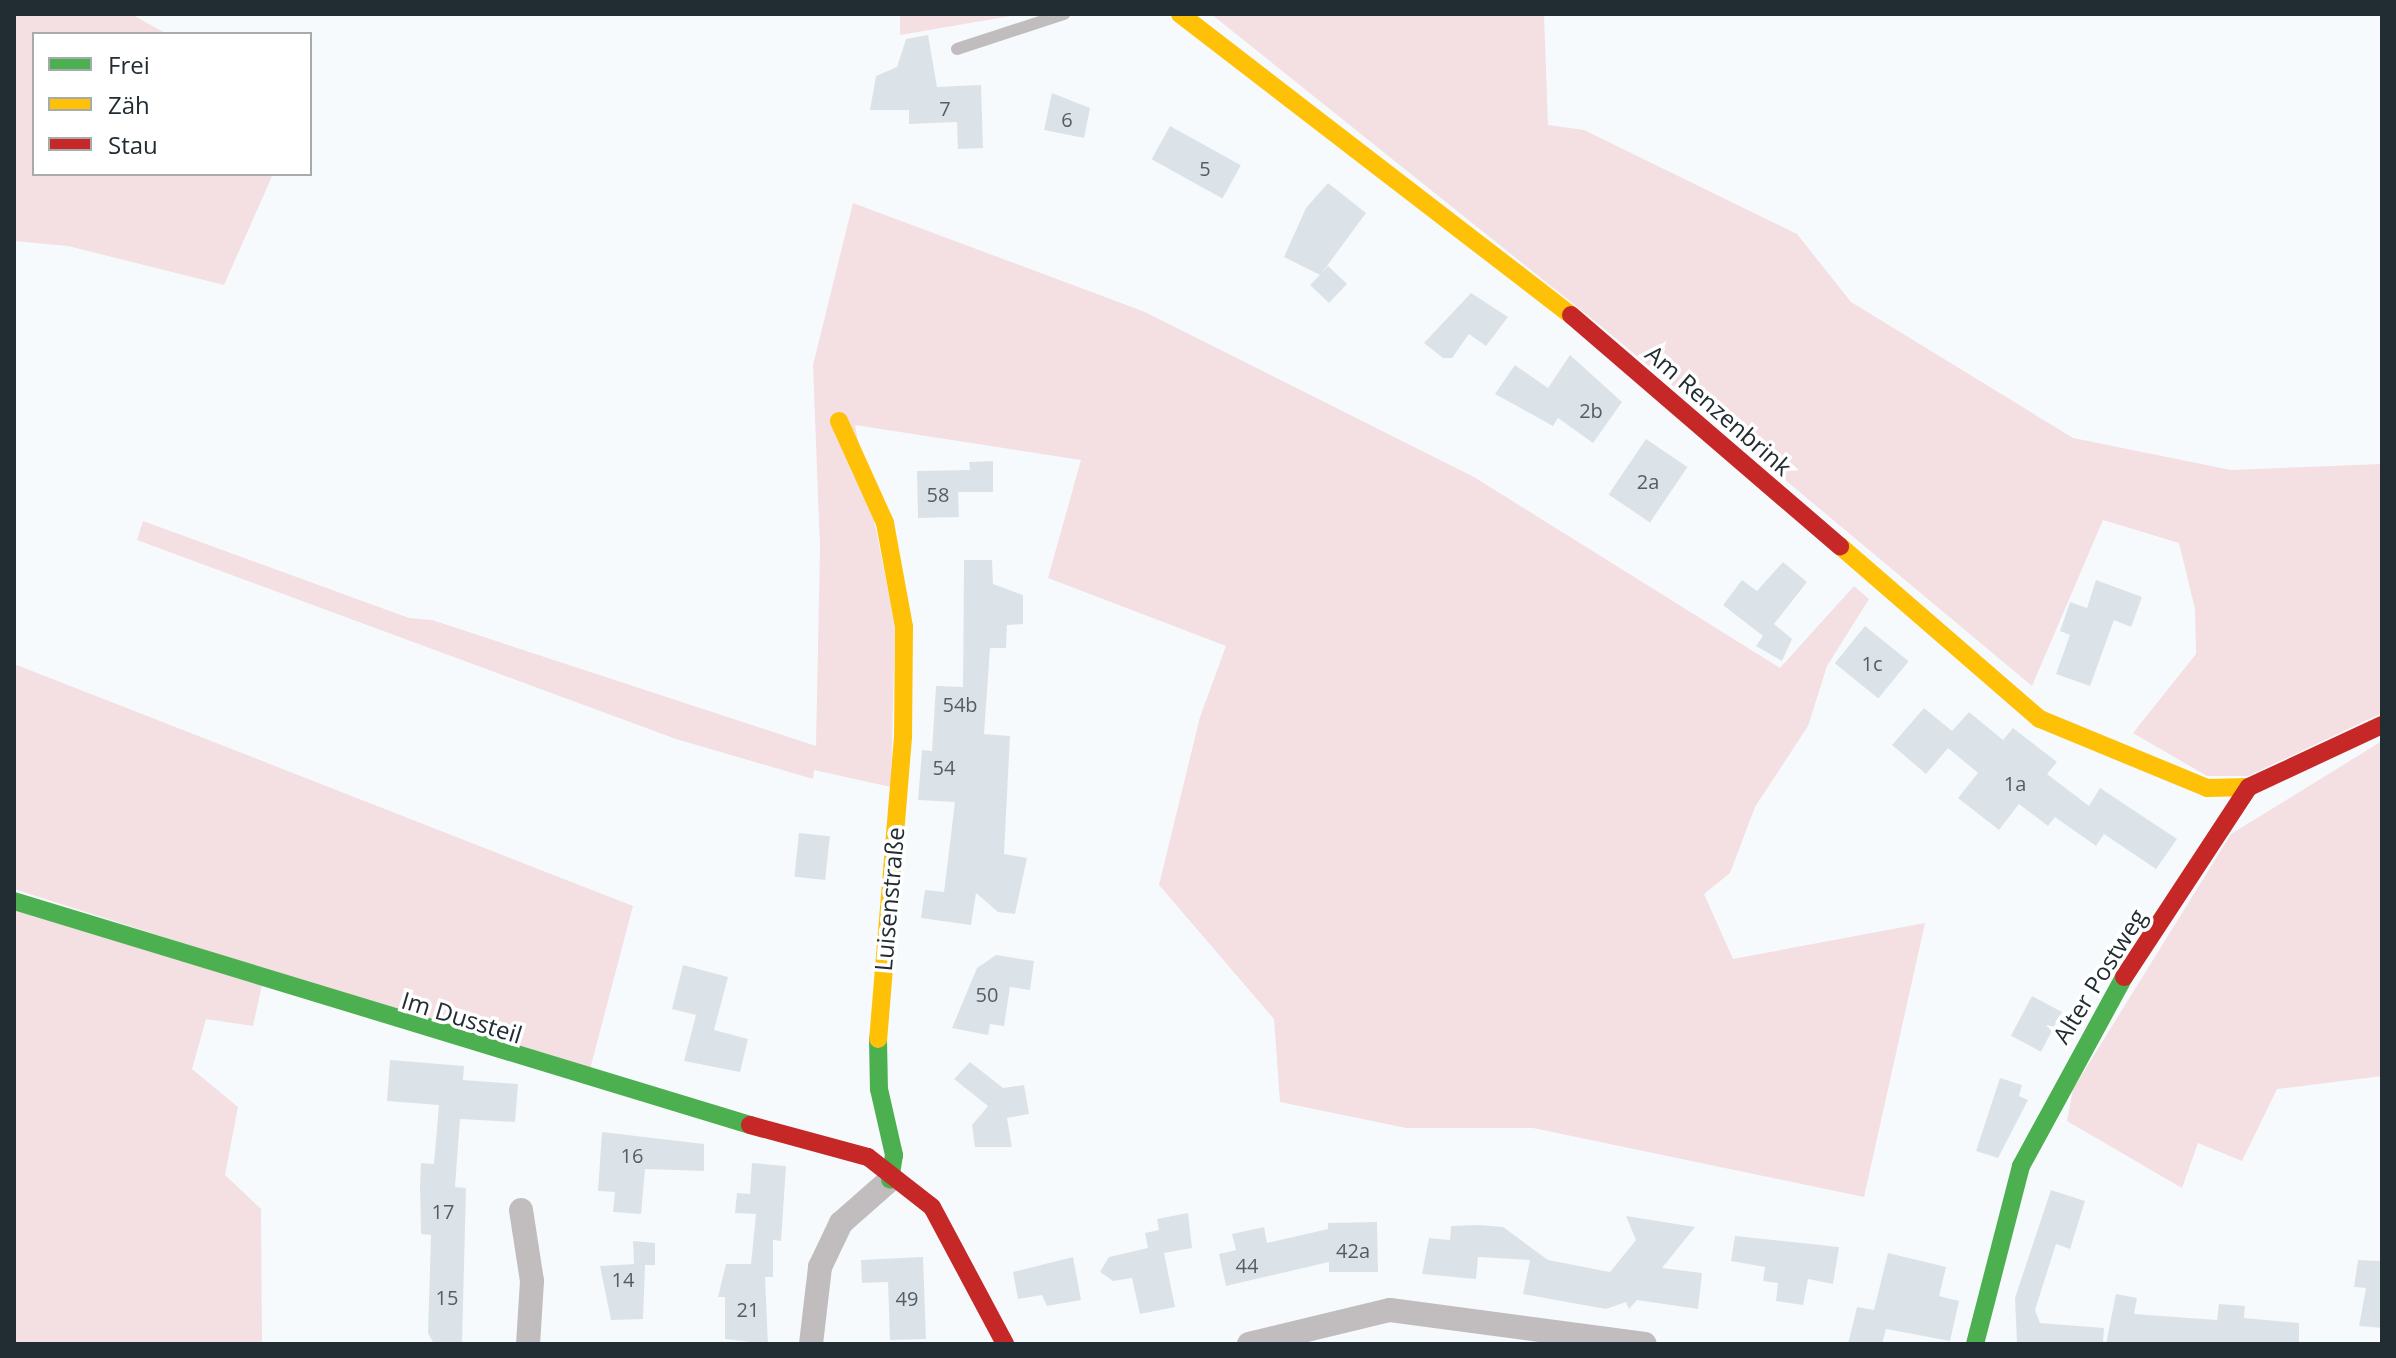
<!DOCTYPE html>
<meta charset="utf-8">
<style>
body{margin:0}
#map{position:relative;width:2396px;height:1358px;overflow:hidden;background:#f7fafd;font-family:"Open Sans",sans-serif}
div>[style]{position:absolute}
.green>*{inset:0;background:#f4dfe3}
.building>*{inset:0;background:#dce3e8;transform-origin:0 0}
.lane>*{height:12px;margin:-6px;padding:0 6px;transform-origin:6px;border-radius:6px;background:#c1bdbe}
.street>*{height:24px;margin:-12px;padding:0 12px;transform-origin:12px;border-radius:12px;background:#c1bdbe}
.fast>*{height:18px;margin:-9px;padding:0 9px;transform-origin:9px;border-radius:9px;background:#4caf50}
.slow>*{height:18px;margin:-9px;padding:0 9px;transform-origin:9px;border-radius:9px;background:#ffc107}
.jam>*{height:18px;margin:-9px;padding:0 9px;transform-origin:9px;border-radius:9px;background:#c62828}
span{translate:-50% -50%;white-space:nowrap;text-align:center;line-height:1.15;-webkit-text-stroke:7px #fff;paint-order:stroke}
.number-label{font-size:20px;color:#535e63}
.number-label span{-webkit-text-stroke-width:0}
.street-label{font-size:24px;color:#212d33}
.frame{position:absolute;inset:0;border:16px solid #212d33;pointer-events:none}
.legend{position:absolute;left:32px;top:32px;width:280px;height:144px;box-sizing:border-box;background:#fff;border:2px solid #a6abad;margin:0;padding:10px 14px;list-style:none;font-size:24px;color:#212d33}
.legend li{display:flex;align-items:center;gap:16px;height:40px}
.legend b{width:40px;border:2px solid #a6abad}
</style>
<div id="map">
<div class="green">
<div style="clip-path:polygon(14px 14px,131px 14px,167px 34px,34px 34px,34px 174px,273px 174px,224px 285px,68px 246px,14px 241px)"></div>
<div style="clip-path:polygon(900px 14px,1023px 14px,900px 35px)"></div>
<div style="clip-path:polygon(1211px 14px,1544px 14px,1548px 125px,1584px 130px,1797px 234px,1851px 302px,2073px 438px,2231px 470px,2382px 464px,2382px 713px,2248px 776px,2207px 776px,2133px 733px,2196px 654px,2195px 609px,2179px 543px,2103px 520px,2032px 686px,1602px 327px)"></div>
<div style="clip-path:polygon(853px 203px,1145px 312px,1474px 477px,1780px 668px,1854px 586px,1869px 599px,1827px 666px,1808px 726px,1755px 807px,1730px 873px,1704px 894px,1733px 959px,1925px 923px,1864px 1197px,1533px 1128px,1406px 1128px,1280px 1102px,1274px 1019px,1159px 885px,1200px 717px,1226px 646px,1048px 578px,1081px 460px,855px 425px,895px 625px,891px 787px,814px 770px,813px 779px,676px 739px,137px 540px,143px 521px,409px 618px,432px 620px,816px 746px,820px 548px,813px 365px)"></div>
<div style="clip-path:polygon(14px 664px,633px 906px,589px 1073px,14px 889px)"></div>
<div style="clip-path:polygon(2382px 741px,2382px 1076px,2277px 1089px,2242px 1161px,2198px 1143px,2182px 1188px,2067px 1121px,2073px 1089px,2231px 834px)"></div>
<div style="clip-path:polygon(14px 910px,262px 985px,253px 1026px,206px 1019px,192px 1069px,238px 1107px,225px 1175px,261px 1209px,262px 1344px,14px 1344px)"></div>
</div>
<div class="building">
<div style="clip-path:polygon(928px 35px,937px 87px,981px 85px,983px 148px,958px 149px,957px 122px,909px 124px,909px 110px,870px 110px,876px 76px,897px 67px,906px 39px)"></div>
<div style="clip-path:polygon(1052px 93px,1090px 108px,1084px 138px,1044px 130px)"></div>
<div style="left:1170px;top:126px;width:81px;height:38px;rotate:29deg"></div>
<div style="clip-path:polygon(1328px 183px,1366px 213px,1321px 274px,1328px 266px,1347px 284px,1329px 303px,1310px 285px,1320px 275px,1284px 257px,1306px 208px)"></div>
<div style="clip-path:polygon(1471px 293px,1508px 317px,1486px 346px,1469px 334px,1452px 358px,1443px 358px,1424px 343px)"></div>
<div style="clip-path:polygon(1570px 355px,1622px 402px,1593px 443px,1558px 418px,1553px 426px,1495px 394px,1515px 365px,1548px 388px)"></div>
<div style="left:1646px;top:439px;width:50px;height:67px;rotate:34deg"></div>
<div style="clip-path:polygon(993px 461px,993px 492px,958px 492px,959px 517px,918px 518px,917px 471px,970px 470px,969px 462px)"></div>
<div style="clip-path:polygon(964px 560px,992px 560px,993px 584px,1023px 595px,1023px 624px,1007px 625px,1006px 648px,990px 648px,984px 734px,1010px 736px,1004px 854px,1027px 858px,1015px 914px,998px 912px,976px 893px,971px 925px,921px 918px,925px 890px,944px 892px,955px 802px,918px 800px,922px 750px,932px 751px,936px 686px,963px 687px)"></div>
<div style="clip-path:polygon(1783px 562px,1807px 582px,1774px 624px,1792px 639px,1782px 661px,1756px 646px,1763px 636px,1723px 605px,1742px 580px,1757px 591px)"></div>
<div style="clip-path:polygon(2096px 580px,2142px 597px,2131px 627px,2114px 620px,2090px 686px,2056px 674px,2070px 635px,2060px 631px,2070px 602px,2087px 608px)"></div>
<div style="left:1865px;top:626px;width:56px;height:48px;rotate:39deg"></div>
<div style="clip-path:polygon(1924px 708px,1952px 731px,1969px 712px,2003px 740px,2013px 728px,2057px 762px,2047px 774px,2089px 806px,2100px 788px,2177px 839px,2156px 869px,2104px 834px,2096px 846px,2055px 817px,2048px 826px,2019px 804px,1999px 830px,1958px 798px,1978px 773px,1948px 748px,1926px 774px,1892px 745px)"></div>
<div style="left:799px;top:833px;width:31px;height:44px;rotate:6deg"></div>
<div style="clip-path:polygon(996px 955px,1034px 961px,1030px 990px,1010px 987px,1004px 1026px,990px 1024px,988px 1035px,952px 1028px,977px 968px)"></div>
<div style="clip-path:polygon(683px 965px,728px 977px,714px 1030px,748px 1039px,740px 1072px,684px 1061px,696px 1015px,672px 1009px)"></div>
<div style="left:2032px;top:996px;width:34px;height:45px;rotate:28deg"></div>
<div style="clip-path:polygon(390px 1060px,464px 1066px,463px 1080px,518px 1084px,515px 1122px,460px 1119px,455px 1187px,466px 1188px,462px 1344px,434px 1344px,428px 1333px,431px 1235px,421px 1234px,420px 1185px,421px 1163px,434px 1164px,439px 1105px,387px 1101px)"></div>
<div style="clip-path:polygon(970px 1062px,1003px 1088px,1024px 1085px,1029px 1114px,1007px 1118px,1012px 1147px,975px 1147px,972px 1125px,988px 1106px,954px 1079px)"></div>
<div style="clip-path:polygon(2000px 1078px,2022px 1085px,2019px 1096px,2028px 1100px,1998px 1158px,1976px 1151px)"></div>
<div style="clip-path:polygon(602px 1132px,704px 1144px,704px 1171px,645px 1169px,641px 1214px,613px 1212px,615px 1192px,598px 1191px)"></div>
<div style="clip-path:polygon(752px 1163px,786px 1166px,781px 1241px,773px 1240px,773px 1277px,765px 1277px,768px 1344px,725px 1339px,725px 1297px,718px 1297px,726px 1264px,751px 1264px,756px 1214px,735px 1213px,737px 1193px,750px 1194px)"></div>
<div style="clip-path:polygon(2051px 1190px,2085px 1201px,2070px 1249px,2056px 1244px,2035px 1310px,2040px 1323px,2104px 1328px,2103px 1344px,2017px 1344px,2015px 1298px)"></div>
<div style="clip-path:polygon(1188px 1213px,1192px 1248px,1164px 1253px,1175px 1307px,1140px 1314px,1132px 1278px,1113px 1281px,1100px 1272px,1109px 1257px,1148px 1248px,1145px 1233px,1159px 1230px,1157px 1219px)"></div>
<div style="clip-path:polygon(1626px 1216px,1695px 1227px,1662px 1268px,1702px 1273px,1698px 1309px,1637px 1300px,1629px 1309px,1626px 1302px,1606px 1309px,1523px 1294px,1530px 1260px,1478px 1257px,1476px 1279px,1422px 1274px,1429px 1238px,1450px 1240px,1451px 1226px,1479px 1225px,1503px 1227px,1548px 1260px,1610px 1272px,1636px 1240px)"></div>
<div style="clip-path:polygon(1377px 1222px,1378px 1272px,1329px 1272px,1329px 1262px,1226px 1286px,1219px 1254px,1236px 1250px,1232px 1234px,1264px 1227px,1267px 1243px,1328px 1229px,1328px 1223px)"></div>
<div style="clip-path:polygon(1735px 1236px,1839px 1247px,1833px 1284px,1808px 1279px,1803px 1305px,1776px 1301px,1778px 1283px,1763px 1281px,1765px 1267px,1731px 1261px)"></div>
<div style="clip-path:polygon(633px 1241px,655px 1243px,655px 1265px,645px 1265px,643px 1319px,611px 1320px,600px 1266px,634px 1264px)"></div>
<div style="clip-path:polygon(1888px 1253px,1946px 1267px,1939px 1296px,1959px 1301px,1950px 1341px,1886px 1329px,1882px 1344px,1848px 1344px,1857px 1307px,1874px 1310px)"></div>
<div style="clip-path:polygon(923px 1257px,926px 1339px,890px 1340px,888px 1282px,862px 1283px,861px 1260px)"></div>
<div style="clip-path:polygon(1073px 1257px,1081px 1300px,1047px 1306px,1042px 1295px,1018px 1299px,1013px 1272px)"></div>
<div style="clip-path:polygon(2358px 1260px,2382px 1261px,2382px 1328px,2359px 1326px,2366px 1288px,2354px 1287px)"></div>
<div style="clip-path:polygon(2116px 1294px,2137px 1298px,2134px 1314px,2217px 1320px,2219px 1304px,2245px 1306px,2244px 1318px,2299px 1323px,2299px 1344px,2106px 1344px)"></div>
</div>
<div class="lane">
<div style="left:957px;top:49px;width:113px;rotate:-18.1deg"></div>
</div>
<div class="street">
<div style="left:521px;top:1210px;width:72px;rotate:81.2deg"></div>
<div style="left:532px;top:1281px;width:63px;rotate:93.6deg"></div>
<div style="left:811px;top:1344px;width:78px;rotate:-83.3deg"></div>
<div style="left:820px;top:1267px;width:49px;rotate:-64.5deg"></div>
<div style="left:841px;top:1223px;width:65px;rotate:-41.3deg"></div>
<div style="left:1249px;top:1344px;width:145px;rotate:-13.6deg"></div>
<div style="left:1390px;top:1310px;width:257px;rotate:7.6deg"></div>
</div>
<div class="fast">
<div style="left:14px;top:901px;width:769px;rotate:16.93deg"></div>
<div style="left:878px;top:1039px;width:50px;rotate:88.9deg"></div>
<div style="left:879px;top:1089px;width:68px;rotate:77.2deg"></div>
<div style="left:894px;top:1155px;width:25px;rotate:99deg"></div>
<div style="left:1975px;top:1344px;width:184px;rotate:-75.5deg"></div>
<div style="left:2021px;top:1166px;width:215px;rotate:-61.4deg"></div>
</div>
<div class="slow">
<div style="left:1180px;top:14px;width:493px;rotate:37.6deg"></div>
<div style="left:839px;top:421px;width:112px;rotate:65.7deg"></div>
<div style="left:885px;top:523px;width:106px;rotate:79.6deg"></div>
<div style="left:904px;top:627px;width:110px;rotate:90.5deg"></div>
<div style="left:903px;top:737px;width:303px;rotate:94.7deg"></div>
<div style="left:1840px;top:546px;width:264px;rotate:40.9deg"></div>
<div style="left:2040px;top:719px;width:181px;rotate:22.4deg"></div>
<div style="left:2207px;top:788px;width:42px;rotate:-1.4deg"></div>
</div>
<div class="jam">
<div style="left:1571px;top:315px;width:355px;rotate:40.7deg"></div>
<div style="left:2124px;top:977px;width:227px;rotate:-56.7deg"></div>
<div style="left:2249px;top:787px;width:147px;rotate:-25deg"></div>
<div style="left:750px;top:1125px;width:122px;rotate:15.2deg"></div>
<div style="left:868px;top:1157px;width:81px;rotate:38deg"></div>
<div style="left:932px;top:1207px;width:155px;rotate:61.9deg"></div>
</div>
<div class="number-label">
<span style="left:945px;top:108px">7</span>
<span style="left:1067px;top:119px">6</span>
<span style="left:1205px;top:168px">5</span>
<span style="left:1591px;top:410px">2b</span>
<span style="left:1648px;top:481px">2a</span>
<span style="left:938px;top:494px">58</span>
<span style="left:1872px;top:663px">1c</span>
<span style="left:960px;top:704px">54b</span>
<span style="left:944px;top:767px">54</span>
<span style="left:2015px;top:783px">1a</span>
<span style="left:987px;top:994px">50</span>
<span style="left:632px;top:1155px">16</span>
<span style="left:443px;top:1211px">17</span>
<span style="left:1353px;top:1250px">42a</span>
<span style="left:1247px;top:1265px">44</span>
<span style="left:623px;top:1279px">14</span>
<span style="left:447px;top:1297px">15</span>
<span style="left:907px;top:1298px">49</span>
<span style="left:748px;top:1309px">21</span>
</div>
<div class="street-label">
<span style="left:1719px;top:410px;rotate:41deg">Am Renzenbrink</span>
<span style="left:889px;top:899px;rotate:-85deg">Luisenstraße</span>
<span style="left:2099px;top:976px;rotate:-58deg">Alter Postweg</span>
<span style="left:462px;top:1017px;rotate:17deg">Im Dussteil</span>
</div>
<div class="frame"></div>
<ul class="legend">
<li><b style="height:10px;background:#4caf50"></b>Frei</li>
<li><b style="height:10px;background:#ffc107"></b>Zäh</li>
<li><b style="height:10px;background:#c62828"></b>Stau</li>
</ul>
</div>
